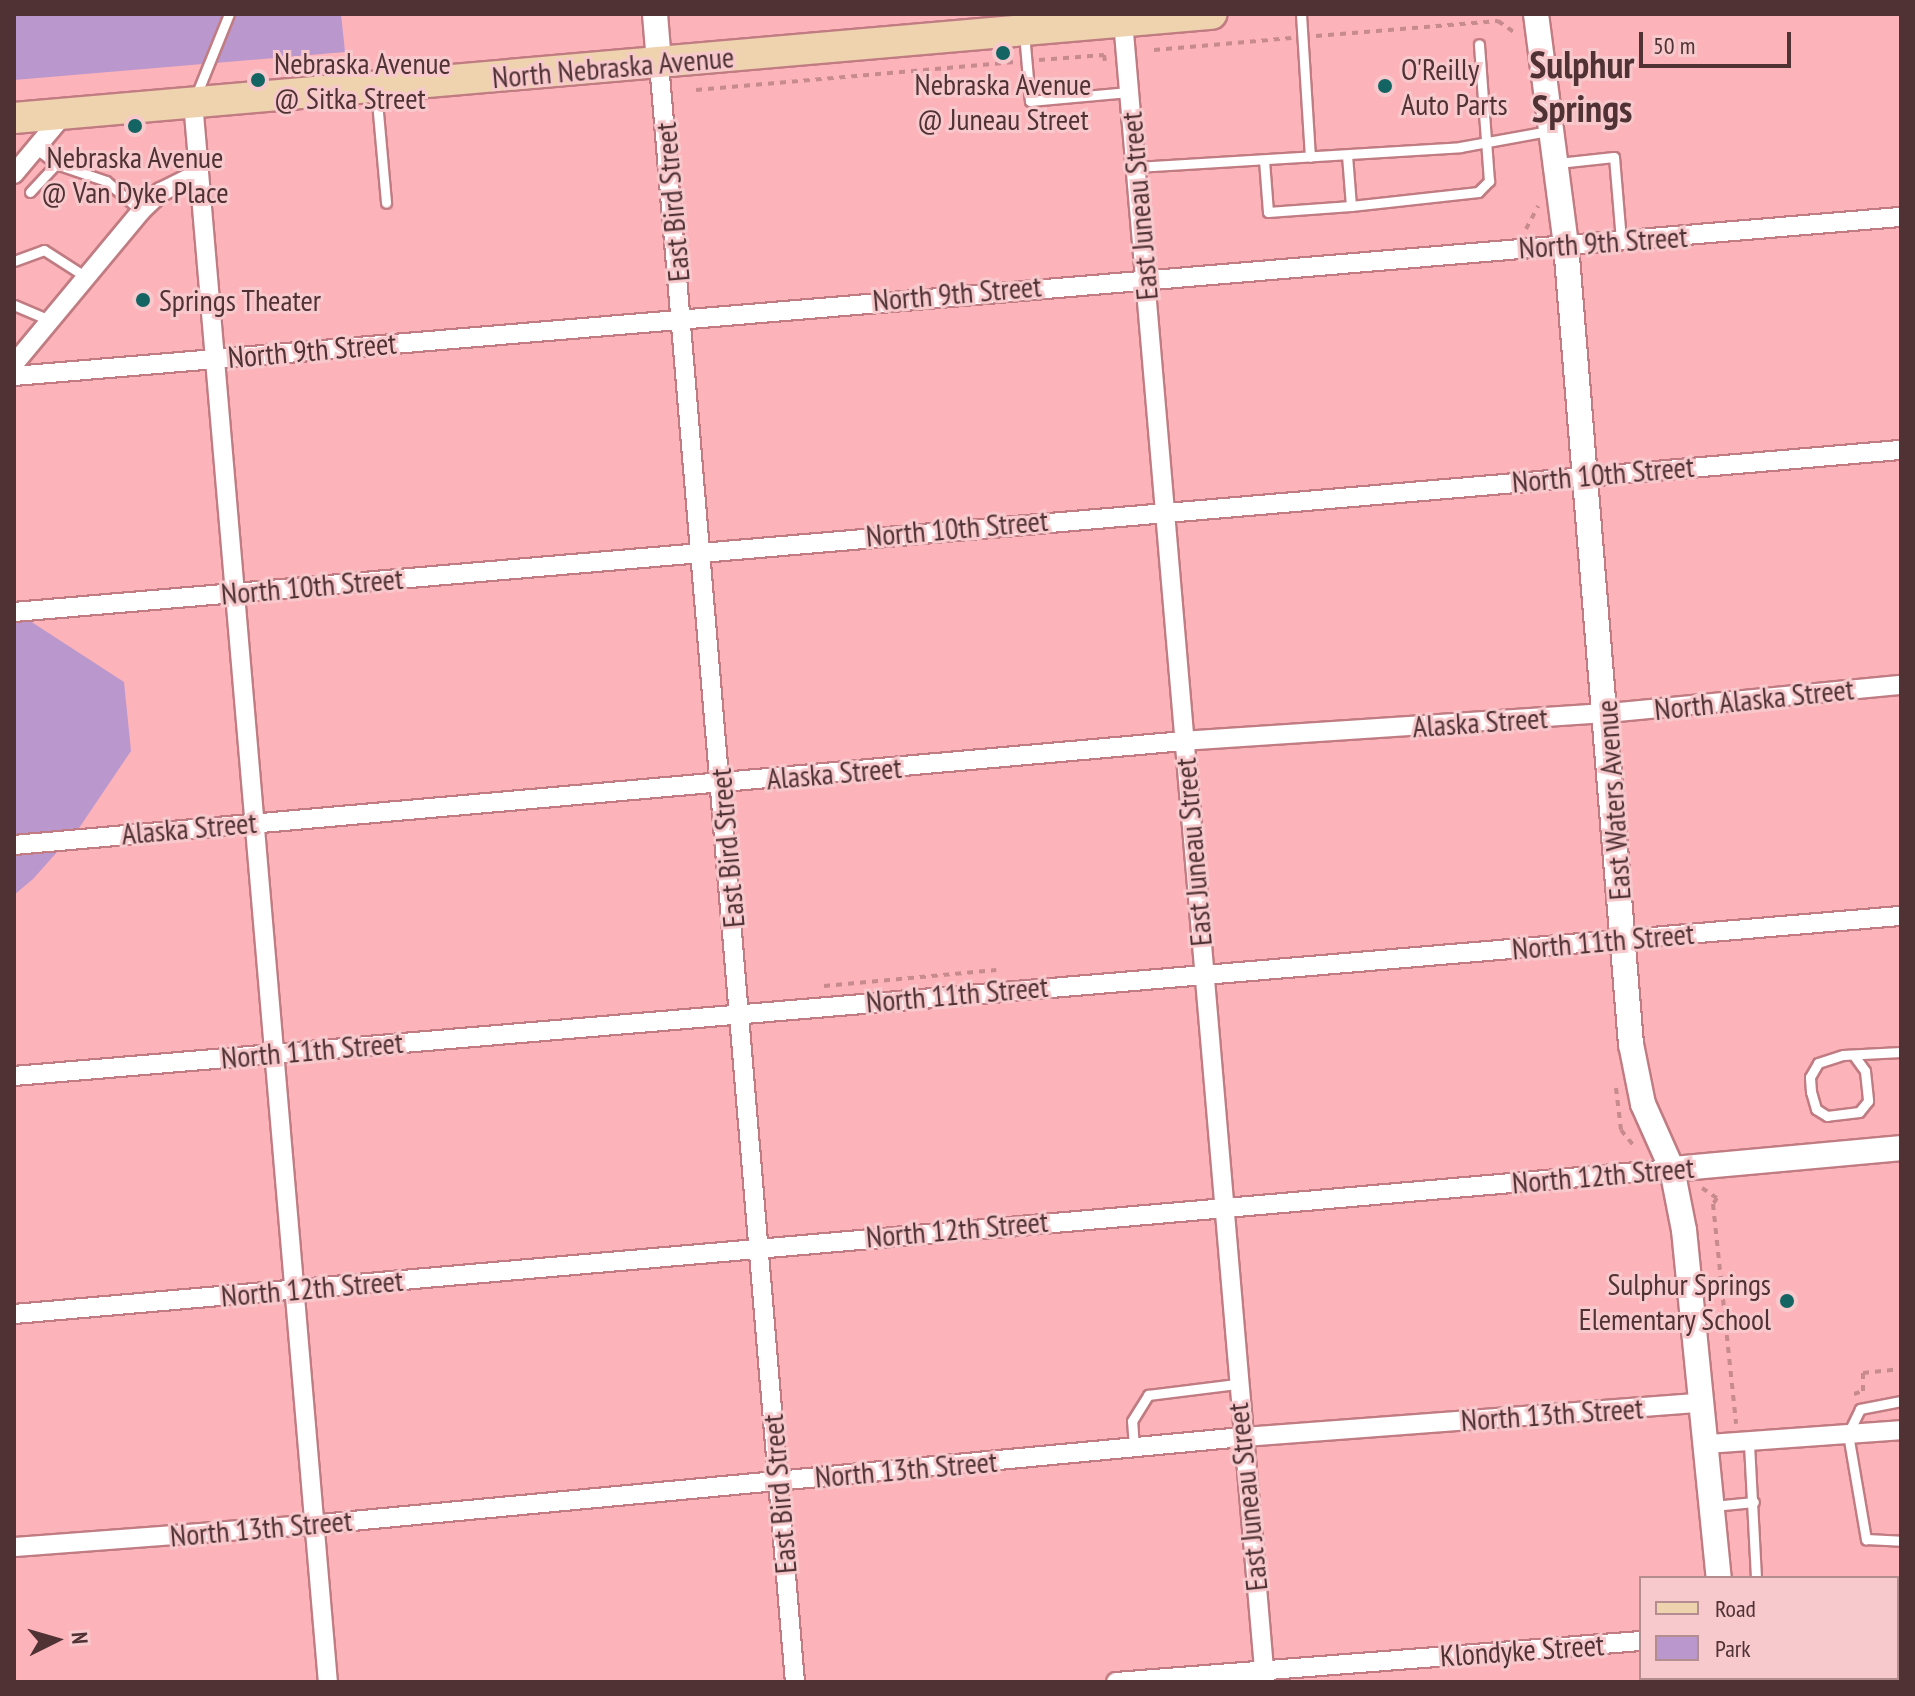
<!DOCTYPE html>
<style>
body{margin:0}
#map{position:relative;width:1915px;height:1696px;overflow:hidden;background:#fcb3b9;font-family:"PT Sans Narrow",sans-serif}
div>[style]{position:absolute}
.green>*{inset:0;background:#ba97cc}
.path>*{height:4px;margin-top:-2px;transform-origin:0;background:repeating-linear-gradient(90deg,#c68a8f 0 6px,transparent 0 12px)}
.roads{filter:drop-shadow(2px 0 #c07c82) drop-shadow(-2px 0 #c07c82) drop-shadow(0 2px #c07c82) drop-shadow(0 -2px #c07c82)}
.service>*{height:9px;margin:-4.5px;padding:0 4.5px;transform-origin:4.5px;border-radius:4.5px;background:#fff}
.minor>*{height:18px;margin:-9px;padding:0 9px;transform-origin:9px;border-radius:9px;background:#fff}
.tertiary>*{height:24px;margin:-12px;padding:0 12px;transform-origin:12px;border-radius:12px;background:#fff}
.primary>*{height:30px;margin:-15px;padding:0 15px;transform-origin:15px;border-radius:15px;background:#eed3ae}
.dots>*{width:22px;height:22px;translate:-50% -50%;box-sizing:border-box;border:4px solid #f7c9cc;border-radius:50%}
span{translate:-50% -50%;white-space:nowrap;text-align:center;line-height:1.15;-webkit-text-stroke:6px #f7c9cc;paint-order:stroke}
.poi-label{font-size:30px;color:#503235}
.left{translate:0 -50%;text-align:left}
.right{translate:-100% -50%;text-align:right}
.street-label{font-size:30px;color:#503235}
.district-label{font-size:38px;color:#503235;font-weight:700}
.frame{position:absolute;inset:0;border:16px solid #503235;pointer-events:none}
.legend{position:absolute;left:1639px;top:1576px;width:260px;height:104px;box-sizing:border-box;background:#f7c9cc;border:2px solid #b48d90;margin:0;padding:10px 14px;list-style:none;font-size:24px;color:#503235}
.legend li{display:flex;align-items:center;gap:16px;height:40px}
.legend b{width:40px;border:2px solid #b48d90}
.north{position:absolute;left:16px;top:1600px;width:80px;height:80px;-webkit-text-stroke:6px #f7c9cc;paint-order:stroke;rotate:85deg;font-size:22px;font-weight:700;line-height:32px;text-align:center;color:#503235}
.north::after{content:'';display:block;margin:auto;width:28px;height:36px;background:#503235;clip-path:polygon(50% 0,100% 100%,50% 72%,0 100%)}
.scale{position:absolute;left:1639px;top:32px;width:152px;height:36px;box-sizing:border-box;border:4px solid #503235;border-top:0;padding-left:10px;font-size:24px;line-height:28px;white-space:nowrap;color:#503235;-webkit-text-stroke:6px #f7c9cc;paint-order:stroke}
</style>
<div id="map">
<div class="green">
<div style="clip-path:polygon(14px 14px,341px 14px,345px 52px,14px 80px)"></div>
<div style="clip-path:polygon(30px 621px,124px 682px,131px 751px,79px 828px,14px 835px,14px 622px)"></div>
<div style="clip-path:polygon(58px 851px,33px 879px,14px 895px,14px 856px)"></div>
</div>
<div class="path">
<div style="left:1316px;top:36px;width:183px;rotate:-4.7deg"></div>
<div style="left:1498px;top:21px;width:19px;rotate:35deg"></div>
<div style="left:1154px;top:50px;width:138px;rotate:-5deg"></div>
<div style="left:1039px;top:60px;width:65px;rotate:-4.4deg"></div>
<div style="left:1104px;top:55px;width:6px;rotate:81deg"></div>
<div style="left:696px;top:90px;width:320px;rotate:-5deg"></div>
<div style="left:1526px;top:229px;width:26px;rotate:-62deg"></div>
<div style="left:824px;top:986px;width:173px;rotate:-5.3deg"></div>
<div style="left:1616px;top:1088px;width:42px;rotate:83.2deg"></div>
<div style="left:1621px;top:1130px;width:22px;rotate:51deg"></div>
<div style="left:1702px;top:1188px;width:18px;rotate:34deg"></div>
<div style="left:1717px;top:1198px;width:7px;rotate:124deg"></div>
<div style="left:1713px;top:1204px;width:221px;rotate:84deg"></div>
<div style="left:1854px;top:1394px;width:9px;rotate:-18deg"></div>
<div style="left:1863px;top:1391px;width:18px;rotate:-90deg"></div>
<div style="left:1863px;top:1373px;width:38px;rotate:-6deg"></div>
</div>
<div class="roads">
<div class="service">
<div style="left:1301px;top:14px;width:143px;rotate:86.4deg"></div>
<div style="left:1024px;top:33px;width:68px;rotate:85deg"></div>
<div style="left:1030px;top:101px;width:99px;rotate:-5.2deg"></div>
<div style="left:376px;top:90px;width:113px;rotate:84.9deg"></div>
<div style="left:195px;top:98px;width:91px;rotate:-68deg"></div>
<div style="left:35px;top:148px;width:26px;rotate:37deg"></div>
<div style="left:1264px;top:160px;width:52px;rotate:85.6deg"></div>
<div style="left:1268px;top:212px;width:83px;rotate:-4.1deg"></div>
<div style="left:1351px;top:206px;width:51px;rotate:-94.5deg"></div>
<div style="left:1558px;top:163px;width:56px;rotate:-6.1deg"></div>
<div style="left:1614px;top:157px;width:84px;rotate:85.2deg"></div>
<div style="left:1136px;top:167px;width:325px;rotate:-3.5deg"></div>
<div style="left:1460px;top:147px;width:89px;rotate:-10.3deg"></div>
<div style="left:30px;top:192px;width:38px;rotate:-47deg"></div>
<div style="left:56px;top:164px;width:53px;rotate:18.8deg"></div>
<div style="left:106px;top:181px;width:46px;rotate:40.6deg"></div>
<div style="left:1351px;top:206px;width:128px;rotate:-6.3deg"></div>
<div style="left:1478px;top:192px;width:16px;rotate:-45deg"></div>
<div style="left:1489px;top:181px;width:137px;rotate:-94.2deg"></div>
<div style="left:14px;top:261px;width:32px;rotate:-20deg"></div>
<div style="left:44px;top:250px;width:50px;rotate:32.7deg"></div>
<div style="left:14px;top:305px;width:39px;rotate:23deg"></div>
<div style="left:1855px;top:1057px;width:17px;rotate:54deg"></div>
<div style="left:1865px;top:1071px;width:30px;rotate:84deg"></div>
<div style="left:1868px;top:1101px;width:14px;rotate:129deg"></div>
<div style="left:1859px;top:1112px;width:32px;rotate:173deg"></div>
<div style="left:1827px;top:1116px;width:13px;rotate:-148deg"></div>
<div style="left:1816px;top:1109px;width:18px;rotate:-106deg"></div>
<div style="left:1811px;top:1092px;width:15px;rotate:-94deg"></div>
<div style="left:1810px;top:1077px;width:16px;rotate:-60deg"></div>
<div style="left:1818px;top:1063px;width:26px;rotate:-18deg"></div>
<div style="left:1843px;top:1055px;width:58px;rotate:-3deg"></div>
<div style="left:1901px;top:1401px;width:42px;rotate:169deg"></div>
<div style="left:1860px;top:1409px;width:28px;rotate:116deg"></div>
<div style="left:1848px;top:1434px;width:107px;rotate:80.3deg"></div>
<div style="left:1866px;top:1539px;width:35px;rotate:3deg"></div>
<div style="left:1749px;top:1444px;width:134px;rotate:87deg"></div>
<div style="left:1134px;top:1448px;width:27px;rotate:-94deg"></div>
<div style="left:1132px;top:1421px;width:31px;rotate:-58deg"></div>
<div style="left:1148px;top:1395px;width:89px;rotate:-7.1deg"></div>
<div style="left:1713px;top:1506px;width:41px;rotate:-5.6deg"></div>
</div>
<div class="minor">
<div style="left:1123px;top:21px;width:1667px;rotate:85.11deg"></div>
<div style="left:659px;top:63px;width:1625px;rotate:85.2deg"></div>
<div style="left:193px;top:102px;width:1586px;rotate:85.12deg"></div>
<div style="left:14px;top:174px;width:80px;rotate:-50.1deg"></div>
<div style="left:14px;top:364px;width:199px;rotate:-50.3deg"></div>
<div style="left:141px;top:211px;width:28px;rotate:-44deg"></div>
<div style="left:161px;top:192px;width:42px;rotate:-26.6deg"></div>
<div style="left:14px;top:376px;width:1894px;rotate:-4.82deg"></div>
<div style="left:14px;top:612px;width:1894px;rotate:-4.91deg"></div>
<div style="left:14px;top:845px;width:1174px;rotate:-5.08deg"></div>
<div style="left:1183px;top:741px;width:426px;rotate:-3.8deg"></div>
<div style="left:1608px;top:713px;width:294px;rotate:-5.5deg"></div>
<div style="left:14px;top:1076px;width:1894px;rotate:-4.85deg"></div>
<div style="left:14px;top:1314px;width:1664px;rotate:-5deg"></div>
<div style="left:1708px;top:1444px;width:194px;rotate:-4.1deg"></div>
<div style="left:14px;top:1547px;width:318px;rotate:-4.3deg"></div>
<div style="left:331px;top:1523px;width:916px;rotate:-5.39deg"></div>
<div style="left:1243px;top:1437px;width:462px;rotate:-4.3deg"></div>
<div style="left:1116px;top:1682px;width:527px;rotate:-4.47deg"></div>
</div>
<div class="tertiary">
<div style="left:655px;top:14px;width:49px;rotate:85.3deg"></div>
<div style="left:1536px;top:14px;width:233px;rotate:82.6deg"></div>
<div style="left:1566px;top:245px;width:802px;rotate:85.35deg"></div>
<div style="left:1631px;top:1044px;width:61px;rotate:78.7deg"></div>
<div style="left:1643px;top:1104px;width:71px;rotate:66deg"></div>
<div style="left:1672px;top:1169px;width:62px;rotate:78.9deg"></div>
<div style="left:1684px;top:1230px;width:350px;rotate:84.3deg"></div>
<div style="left:1672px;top:1169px;width:230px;rotate:-5.2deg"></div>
<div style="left:1728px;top:1678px;width:4px;rotate:90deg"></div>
</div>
<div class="primary">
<div style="left:14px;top:118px;width:1202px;rotate:-4.97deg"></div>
</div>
</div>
<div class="dots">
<div style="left:1003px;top:53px;background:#146463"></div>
<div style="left:258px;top:80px;background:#146463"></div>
<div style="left:1385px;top:86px;background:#146463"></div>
<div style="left:135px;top:126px;background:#146463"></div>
<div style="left:143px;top:300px;background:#146463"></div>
<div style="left:1787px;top:1301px;background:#146463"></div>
</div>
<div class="poi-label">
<span class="left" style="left:274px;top:80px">Nebraska Avenue<br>@ Sitka Street</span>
<span class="left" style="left:1401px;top:86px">O'Reilly<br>Auto Parts</span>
<span style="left:1003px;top:101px">Nebraska Avenue<br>@ Juneau Street</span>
<span style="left:135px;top:174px">Nebraska Avenue<br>@ Van Dyke Place</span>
<span class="left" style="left:159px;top:300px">Springs Theater</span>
<span class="right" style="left:1771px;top:1301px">Sulphur Springs<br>Elementary School</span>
</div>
<div class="street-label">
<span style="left:613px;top:67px;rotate:-5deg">North Nebraska Avenue</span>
<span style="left:672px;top:202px;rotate:-95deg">East Bird Street</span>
<span style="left:1139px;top:206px;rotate:-95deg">East Juneau Street</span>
<span style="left:1603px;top:242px;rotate:-4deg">North 9th Street</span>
<span style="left:957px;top:293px;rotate:-5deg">North 9th Street</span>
<span style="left:312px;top:350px;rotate:-5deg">North 9th Street</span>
<span style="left:1603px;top:474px;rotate:-5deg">North 10th Street</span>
<span style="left:957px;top:528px;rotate:-5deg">North 10th Street</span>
<span style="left:312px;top:586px;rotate:-5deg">North 10th Street</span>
<span style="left:1754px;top:699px;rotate:-6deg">North Alaska Street</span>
<span style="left:1480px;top:722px;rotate:-4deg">Alaska Street</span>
<span style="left:834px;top:773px;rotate:-5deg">Alaska Street</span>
<span style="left:1613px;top:800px;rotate:-94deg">East Waters Avenue</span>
<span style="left:189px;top:828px;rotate:-5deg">Alaska Street</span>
<span style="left:727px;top:848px;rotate:-95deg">East Bird Street</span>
<span style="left:1193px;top:852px;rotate:-95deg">East Juneau Street</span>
<span style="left:1603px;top:941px;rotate:-5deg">North 11th Street</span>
<span style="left:957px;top:994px;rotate:-5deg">North 11th Street</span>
<span style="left:312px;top:1050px;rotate:-5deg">North 11th Street</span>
<span style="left:1603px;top:1175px;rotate:-5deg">North 12th Street</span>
<span style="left:957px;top:1229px;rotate:-5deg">North 12th Street</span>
<span style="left:312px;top:1288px;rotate:-5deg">North 12th Street</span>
<span style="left:1552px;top:1414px;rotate:-4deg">North 13th Street</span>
<span style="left:906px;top:1469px;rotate:-5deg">North 13th Street</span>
<span style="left:779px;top:1494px;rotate:-95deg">East Bird Street</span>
<span style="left:1247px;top:1497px;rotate:-96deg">East Juneau Street</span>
<span style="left:261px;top:1528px;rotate:-5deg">North 13th Street</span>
<span style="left:1522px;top:1650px;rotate:-4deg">Klondyke Street</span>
</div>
<div class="district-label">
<span style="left:1582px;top:86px">Sulphur<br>Springs</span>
</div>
<div class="frame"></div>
<ul class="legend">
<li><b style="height:10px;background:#eed3ae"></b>Road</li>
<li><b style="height:22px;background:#ba97cc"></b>Park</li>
</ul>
<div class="north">N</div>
<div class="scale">50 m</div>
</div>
